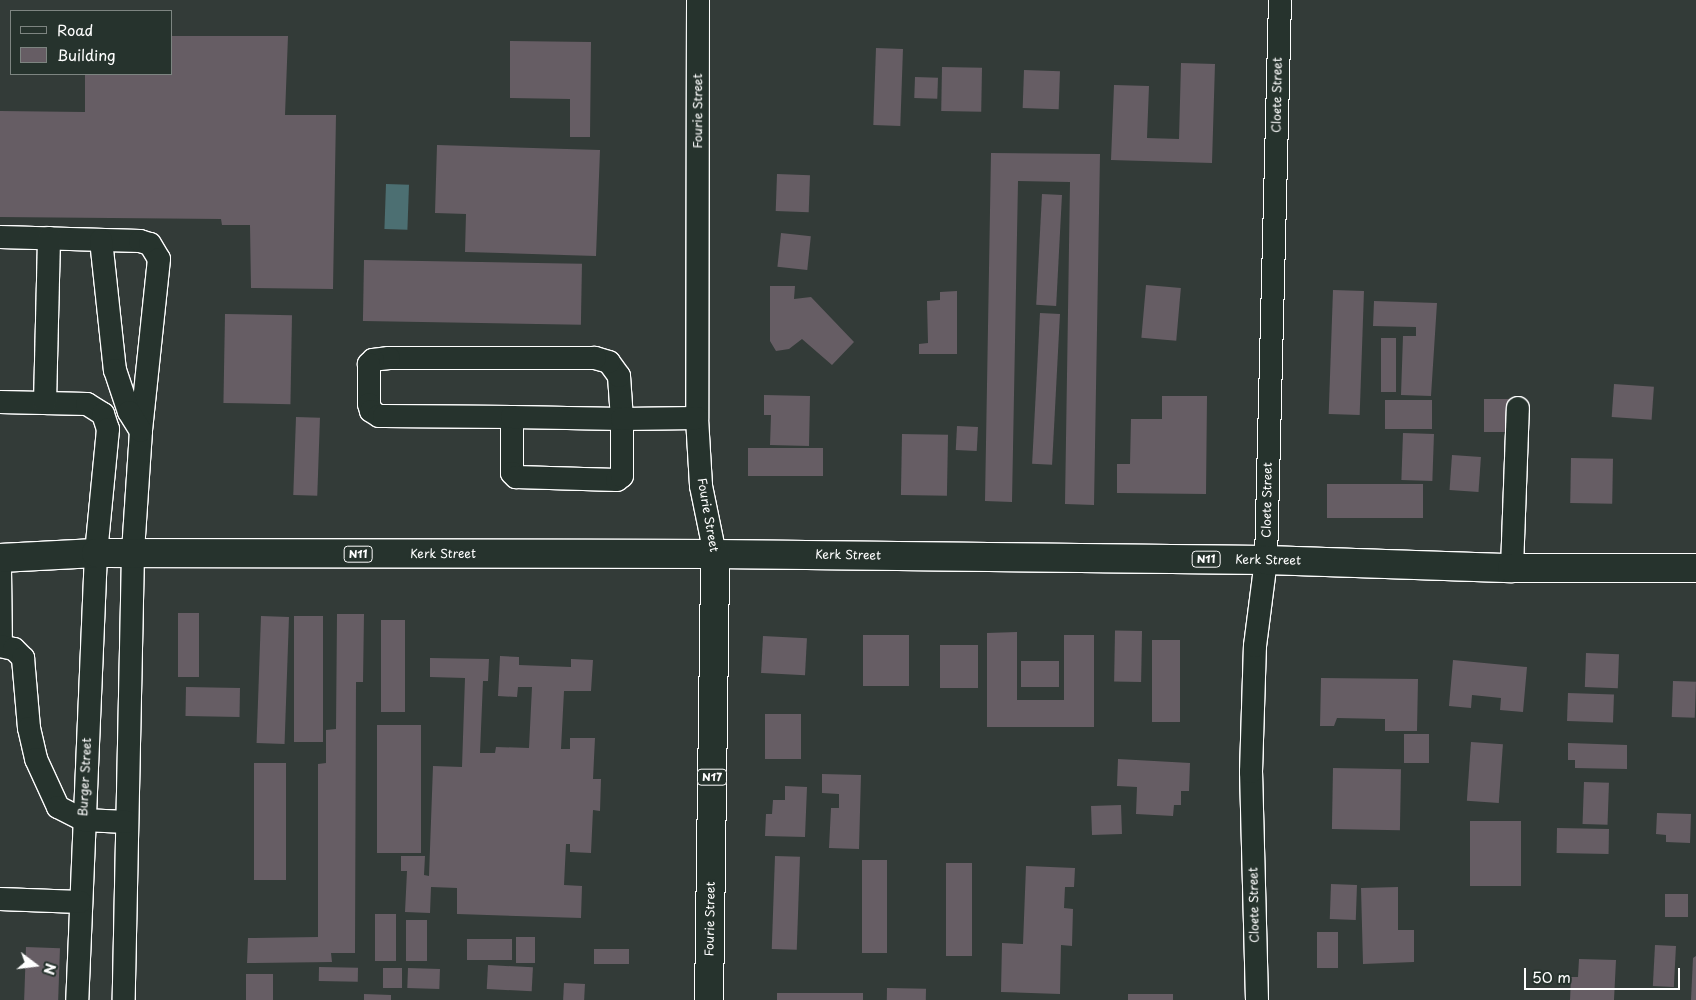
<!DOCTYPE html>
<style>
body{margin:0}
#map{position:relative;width:1696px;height:1000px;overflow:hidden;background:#333b38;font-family:"Playpen Sans",sans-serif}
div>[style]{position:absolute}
.water>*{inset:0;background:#4c6f72;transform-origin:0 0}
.building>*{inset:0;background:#665d64;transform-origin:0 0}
.roads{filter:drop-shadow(1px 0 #fff) drop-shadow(-1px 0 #fff) drop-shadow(0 1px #fff) drop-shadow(0 -1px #fff)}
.minor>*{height:22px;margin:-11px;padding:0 11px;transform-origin:11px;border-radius:11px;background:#26332d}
.highway>*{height:28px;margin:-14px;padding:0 14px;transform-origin:14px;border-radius:14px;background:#26332d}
span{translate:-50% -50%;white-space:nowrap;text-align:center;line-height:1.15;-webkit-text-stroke:4.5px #26332d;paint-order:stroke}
.shield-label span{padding:1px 4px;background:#26332d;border:1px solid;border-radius:4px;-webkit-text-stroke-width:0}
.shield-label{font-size:11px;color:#fff;font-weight:700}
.street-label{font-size:12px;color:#fff}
.legend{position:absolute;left:10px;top:10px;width:162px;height:65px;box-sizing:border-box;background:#26332d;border:1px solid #7d8581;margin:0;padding:6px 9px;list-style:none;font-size:15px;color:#fff}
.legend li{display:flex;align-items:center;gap:10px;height:25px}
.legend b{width:25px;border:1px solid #7d8581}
.north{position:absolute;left:10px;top:940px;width:50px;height:50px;-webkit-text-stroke:4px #26332d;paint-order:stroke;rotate:105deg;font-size:14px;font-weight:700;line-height:20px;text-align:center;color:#fff}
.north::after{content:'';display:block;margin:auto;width:18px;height:22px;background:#fff;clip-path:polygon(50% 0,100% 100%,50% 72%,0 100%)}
.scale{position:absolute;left:1524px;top:968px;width:156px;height:22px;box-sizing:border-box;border:2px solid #fff;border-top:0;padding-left:6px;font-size:15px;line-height:18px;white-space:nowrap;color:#fff;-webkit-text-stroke:4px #26332d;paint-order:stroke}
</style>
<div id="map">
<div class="water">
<div style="left:386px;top:184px;width:23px;height:45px;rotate:2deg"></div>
</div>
<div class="building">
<div style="clip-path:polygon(171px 36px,288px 36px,285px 115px,336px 115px,333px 289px,251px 288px,250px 225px,222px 225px,221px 219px,0 217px,0 111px,85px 112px,85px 74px,171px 74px)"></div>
<div style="clip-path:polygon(510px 41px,591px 42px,590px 137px,570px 137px,570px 99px,510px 98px)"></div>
<div style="left:876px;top:48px;width:27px;height:77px;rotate:2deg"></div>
<div style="clip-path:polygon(1181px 63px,1215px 64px,1212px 163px,1111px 160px,1114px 85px,1149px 86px,1147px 138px,1179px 139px)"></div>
<div style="left:942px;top:67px;width:40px;height:44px;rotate:1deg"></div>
<div style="left:1024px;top:70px;width:36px;height:38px;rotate:2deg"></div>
<div style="left:915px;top:77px;width:23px;height:21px;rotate:2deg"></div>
<div style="clip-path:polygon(437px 145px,600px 150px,596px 256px,465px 252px,466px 214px,435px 213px)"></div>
<div style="clip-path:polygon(991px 153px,1100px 154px,1094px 505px,1065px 504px,1070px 182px,1018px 181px,1012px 502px,985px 501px)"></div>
<div style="left:777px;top:174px;width:33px;height:37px;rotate:2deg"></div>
<div style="left:1042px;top:194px;width:20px;height:111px;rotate:3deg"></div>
<div style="left:781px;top:233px;width:30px;height:34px;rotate:6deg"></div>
<div style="left:364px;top:260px;width:218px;height:61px;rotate:1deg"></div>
<div style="left:1146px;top:285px;width:35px;height:53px;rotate:5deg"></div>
<div style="clip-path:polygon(770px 286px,795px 286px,794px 299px,811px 297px,854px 342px,832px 365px,802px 339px,789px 349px,776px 351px,770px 341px)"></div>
<div style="left:1333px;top:290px;width:31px;height:124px;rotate:2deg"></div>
<div style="clip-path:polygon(957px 291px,957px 354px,919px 354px,919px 344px,928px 343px,927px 301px,940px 300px,940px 292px)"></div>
<div style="clip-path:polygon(1374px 301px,1437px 303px,1431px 396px,1401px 395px,1403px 336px,1416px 336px,1416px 327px,1373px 326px)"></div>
<div style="left:1040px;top:313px;width:20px;height:151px;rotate:3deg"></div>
<div style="left:225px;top:314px;width:67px;height:89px;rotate:1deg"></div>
<div style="left:1381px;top:338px;width:15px;height:54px"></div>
<div style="left:1614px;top:384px;width:40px;height:33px;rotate:4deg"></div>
<div style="clip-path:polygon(764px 395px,810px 396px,809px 446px,770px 445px,771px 415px,764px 415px)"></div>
<div style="clip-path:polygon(1162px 396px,1207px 396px,1206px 494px,1117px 493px,1117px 464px,1130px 464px,1131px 419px,1162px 419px)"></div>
<div style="left:1484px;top:399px;width:26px;height:33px"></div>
<div style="left:1385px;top:400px;width:47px;height:29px"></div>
<div style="left:296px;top:417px;width:24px;height:78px;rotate:2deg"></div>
<div style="left:957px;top:426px;width:21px;height:24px;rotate:3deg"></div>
<div style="left:1403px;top:433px;width:31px;height:47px;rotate:2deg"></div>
<div style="left:902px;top:434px;width:46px;height:61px;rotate:1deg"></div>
<div style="left:748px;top:448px;width:75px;height:28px"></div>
<div style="left:1452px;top:455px;width:29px;height:35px;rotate:4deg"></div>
<div style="left:1571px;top:458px;width:42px;height:45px;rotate:1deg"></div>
<div style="left:1423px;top:484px;width:34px;height:96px;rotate:90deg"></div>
<div style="left:178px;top:613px;width:21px;height:64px"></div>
<div style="clip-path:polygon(337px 614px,364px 614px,363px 682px,356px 682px,355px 953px,331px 953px,332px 962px,247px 963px,248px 938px,318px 937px,318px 764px,326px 763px,326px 730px,336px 729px)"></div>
<div style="left:261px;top:616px;width:28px;height:127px;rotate:2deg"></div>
<div style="left:294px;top:616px;width:29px;height:126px"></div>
<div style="left:381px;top:620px;width:24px;height:92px"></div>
<div style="left:1142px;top:631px;width:51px;height:27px;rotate:91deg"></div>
<div style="clip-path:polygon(1017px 632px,1017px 700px,1064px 700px,1064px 635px,1094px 635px,1094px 727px,987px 727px,987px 633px)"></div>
<div style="left:863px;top:635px;width:46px;height:51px"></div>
<div style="left:763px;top:636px;width:44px;height:37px;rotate:3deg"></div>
<div style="left:1152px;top:640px;width:28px;height:82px"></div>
<div style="left:940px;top:645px;width:38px;height:43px"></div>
<div style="left:1586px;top:653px;width:33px;height:34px;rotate:2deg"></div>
<div style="clip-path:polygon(500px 656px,519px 657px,519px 665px,571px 667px,571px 659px,593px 660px,591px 691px,564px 691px,561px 749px,570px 749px,570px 738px,595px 738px,593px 779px,601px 779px,600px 811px,593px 810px,591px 853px,570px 852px,570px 844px,566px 844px,564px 885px,582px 886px,581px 918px,457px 914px,457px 888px,431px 887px,430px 913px,405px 912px,407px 871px,401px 871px,401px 856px,425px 856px,424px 875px,429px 876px,433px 766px,462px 767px,465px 678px,430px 677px,430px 658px,489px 659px,488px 681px,483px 681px,480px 753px,495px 753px,496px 747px,529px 748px,532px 687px,518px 687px,517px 697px,498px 696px)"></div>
<div style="clip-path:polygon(1453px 660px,1527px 667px,1523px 712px,1500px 710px,1501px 698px,1472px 695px,1471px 708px,1449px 706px)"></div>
<div style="left:1059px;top:661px;width:26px;height:38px;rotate:90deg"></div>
<div style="clip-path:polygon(1321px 678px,1418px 679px,1417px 731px,1385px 731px,1385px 719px,1337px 718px,1334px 726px,1320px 726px)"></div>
<div style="left:1673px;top:681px;width:23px;height:36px;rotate:2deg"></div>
<div style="left:186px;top:687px;width:54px;height:29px;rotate:1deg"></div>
<div style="left:1568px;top:693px;width:46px;height:28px;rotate:2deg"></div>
<div style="left:765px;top:714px;width:36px;height:45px"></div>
<div style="left:377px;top:725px;width:44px;height:128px"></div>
<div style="left:1404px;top:734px;width:25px;height:29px"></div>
<div style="left:1471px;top:742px;width:32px;height:59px;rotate:4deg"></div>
<div style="clip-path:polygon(1568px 743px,1627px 745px,1627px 769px,1575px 768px,1575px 760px,1568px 760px)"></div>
<div style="clip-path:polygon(1118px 759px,1190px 763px,1189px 791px,1181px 791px,1181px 805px,1174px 805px,1173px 816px,1136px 814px,1137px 787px,1117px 786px)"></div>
<div style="left:254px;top:763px;width:32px;height:117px"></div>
<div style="left:1333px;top:768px;width:68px;height:61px;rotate:1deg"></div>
<div style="clip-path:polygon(822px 774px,861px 775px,859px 849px,829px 848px,831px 808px,839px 808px,839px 794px,822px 793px)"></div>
<div style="left:1584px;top:782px;width:25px;height:42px;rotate:2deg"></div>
<div style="clip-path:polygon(785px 786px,807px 787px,805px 837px,765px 836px,766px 814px,772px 814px,773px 800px,785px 800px)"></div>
<div style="left:1121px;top:805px;width:29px;height:30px;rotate:88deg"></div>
<div style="clip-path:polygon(1657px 813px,1691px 814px,1690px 843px,1666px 842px,1666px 835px,1656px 834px)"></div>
<div style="left:1470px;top:821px;width:51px;height:65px"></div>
<div style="left:1557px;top:828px;width:52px;height:25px;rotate:1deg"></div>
<div style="left:775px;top:856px;width:25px;height:93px;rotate:2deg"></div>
<div style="left:862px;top:860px;width:25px;height:93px"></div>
<div style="left:946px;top:863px;width:26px;height:93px"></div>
<div style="clip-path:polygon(1026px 866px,1075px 868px,1074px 887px,1065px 887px,1064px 908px,1073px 909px,1072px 946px,1061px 945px,1060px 994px,1001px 992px,1002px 943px,1023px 944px)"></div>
<div style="left:1331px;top:884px;width:26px;height:35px;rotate:2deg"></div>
<div style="clip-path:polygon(1398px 887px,1398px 930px,1414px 930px,1414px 962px,1363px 964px,1361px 888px)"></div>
<div style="left:1665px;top:894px;width:23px;height:23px"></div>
<div style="left:375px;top:914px;width:21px;height:47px"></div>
<div style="left:406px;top:920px;width:21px;height:41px"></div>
<div style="left:1317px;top:932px;width:21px;height:36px"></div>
<div style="left:516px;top:937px;width:19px;height:26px"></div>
<div style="left:467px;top:939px;width:45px;height:21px"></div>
<div style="left:1655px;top:945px;width:21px;height:41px;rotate:3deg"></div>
<div style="left:26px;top:947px;width:34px;height:53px;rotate:2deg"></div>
<div style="left:594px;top:949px;width:35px;height:15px"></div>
<div style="clip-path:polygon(1696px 956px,1696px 1000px,1691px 1000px,1693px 958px)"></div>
<div style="clip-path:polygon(1579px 959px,1616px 960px,1614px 1000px,1570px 1000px,1571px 977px,1578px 977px)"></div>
<div style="left:488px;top:965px;width:45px;height:24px;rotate:3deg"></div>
<div style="left:319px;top:967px;width:39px;height:14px;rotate:1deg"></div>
<div style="left:383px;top:968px;width:19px;height:20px"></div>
<div style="left:408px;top:968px;width:32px;height:20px;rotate:2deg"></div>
<div style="left:246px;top:974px;width:27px;height:26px"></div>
<div style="left:564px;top:983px;width:21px;height:17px;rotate:3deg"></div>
<div style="left:887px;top:988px;width:39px;height:12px;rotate:1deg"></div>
<div style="left:777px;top:993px;width:86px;height:7px"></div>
<div style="clip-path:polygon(364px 994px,391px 995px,391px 1000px,364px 1000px)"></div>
<div style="left:1128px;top:994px;width:45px;height:6px"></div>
</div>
<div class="roads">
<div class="minor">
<div style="left:698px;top:0;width:418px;rotate:90.1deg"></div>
<div style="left:697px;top:418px;width:68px;rotate:86.6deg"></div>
<div style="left:701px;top:486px;width:69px;rotate:78.4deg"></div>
<div style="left:0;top:237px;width:140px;rotate:1.6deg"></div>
<div style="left:140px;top:241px;width:10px;rotate:17deg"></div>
<div style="left:150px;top:244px;width:17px;rotate:59deg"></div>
<div style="left:159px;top:259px;width:173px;rotate:96deg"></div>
<div style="left:141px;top:431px;width:122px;rotate:93.8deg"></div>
<div style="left:133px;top:553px;width:447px;rotate:91.2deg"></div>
<div style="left:101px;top:240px;width:131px;rotate:83.9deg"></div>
<div style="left:115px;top:370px;width:44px;rotate:71.6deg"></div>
<div style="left:129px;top:412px;width:22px;rotate:58deg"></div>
<div style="left:0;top:402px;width:87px;rotate:1.3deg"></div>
<div style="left:87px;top:404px;width:19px;rotate:32deg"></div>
<div style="left:103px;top:414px;width:16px;rotate:72deg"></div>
<div style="left:108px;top:429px;width:125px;rotate:95.5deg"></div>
<div style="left:96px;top:553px;width:447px;rotate:92.4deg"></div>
<div style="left:45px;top:403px;width:165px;rotate:-88.6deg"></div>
<div style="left:512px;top:417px;width:56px;rotate:90deg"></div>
<div style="left:512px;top:473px;width:6px;rotate:45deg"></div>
<div style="left:516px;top:477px;width:101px;rotate:1.7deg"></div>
<div style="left:617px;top:480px;width:6px;rotate:-39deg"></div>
<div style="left:622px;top:476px;width:57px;rotate:-90deg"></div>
<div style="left:622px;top:419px;width:43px;rotate:-94deg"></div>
<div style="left:619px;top:376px;width:17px;rotate:-126deg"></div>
<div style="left:609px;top:362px;width:15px;rotate:-164deg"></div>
<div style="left:595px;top:358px;width:206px;rotate:180deg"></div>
<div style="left:389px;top:358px;width:16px;rotate:173deg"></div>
<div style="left:373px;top:360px;width:6px;rotate:135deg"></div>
<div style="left:369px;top:364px;width:40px;rotate:90deg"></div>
<div style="left:369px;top:404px;width:7px;rotate:74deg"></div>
<div style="left:371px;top:411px;width:9px;rotate:32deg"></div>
<div style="left:379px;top:416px;width:5px"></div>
<div style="left:384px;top:416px;width:128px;rotate:0.4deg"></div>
<div style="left:512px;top:417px;width:110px;rotate:1deg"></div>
<div style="left:622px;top:419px;width:75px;rotate:-0.8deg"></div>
<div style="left:1512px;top:568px;width:160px;rotate:-87.9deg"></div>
<div style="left:0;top:569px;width:77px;rotate:89.3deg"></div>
<div style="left:0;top:646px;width:14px;rotate:12deg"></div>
<div style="left:14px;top:649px;width:13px;rotate:45deg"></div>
<div style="left:23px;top:658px;width:70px;rotate:85.1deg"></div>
<div style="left:29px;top:728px;width:32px;rotate:77deg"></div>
<div style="left:36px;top:759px;width:53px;rotate:65.4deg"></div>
<div style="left:58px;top:807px;width:28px;rotate:27deg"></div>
<div style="left:83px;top:820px;width:44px;rotate:2.6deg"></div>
<div style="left:0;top:899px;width:80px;rotate:2.1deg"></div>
<div style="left:1257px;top:1000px;width:228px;rotate:-91.5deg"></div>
<div style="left:1251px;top:772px;width:126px;rotate:-88.2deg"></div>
<div style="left:1255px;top:646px;width:87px;rotate:-82.7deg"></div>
<div style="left:1266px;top:560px;width:560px;rotate:-88.57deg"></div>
</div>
<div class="highway">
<div style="left:0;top:558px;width:96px;rotate:-3deg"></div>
<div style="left:96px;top:553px;width:619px;rotate:0.09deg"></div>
<div style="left:715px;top:554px;width:551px;rotate:0.62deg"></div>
<div style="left:1266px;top:560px;width:246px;rotate:1.9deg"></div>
<div style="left:1512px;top:568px;width:184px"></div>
<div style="left:709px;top:1000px;width:446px;rotate:-89.2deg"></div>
</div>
</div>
<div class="shield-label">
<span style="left:358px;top:554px">N11</span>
<span style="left:1206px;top:559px">N11</span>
<span style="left:712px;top:777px">N17</span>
</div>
<div class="street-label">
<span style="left:1277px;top:95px;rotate:-89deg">Cloete Street</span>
<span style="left:698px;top:111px;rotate:-90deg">Fourie Street</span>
<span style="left:1267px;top:500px;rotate:-89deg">Cloete Street</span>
<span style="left:708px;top:515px;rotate:80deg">Fourie Street</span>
<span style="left:443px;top:554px">Kerk Street</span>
<span style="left:848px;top:555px;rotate:1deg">Kerk Street</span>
<span style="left:1268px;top:560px;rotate:1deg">Kerk Street</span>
<span style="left:85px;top:777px;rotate:-87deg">Burger Street</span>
<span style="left:1254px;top:905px;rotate:-91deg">Cloete Street</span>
<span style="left:710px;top:919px;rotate:-89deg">Fourie Street</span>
</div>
<ul class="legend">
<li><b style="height:6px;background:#26332d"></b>Road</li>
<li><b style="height:14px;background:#665d64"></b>Building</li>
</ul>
<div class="north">N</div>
<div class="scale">50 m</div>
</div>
